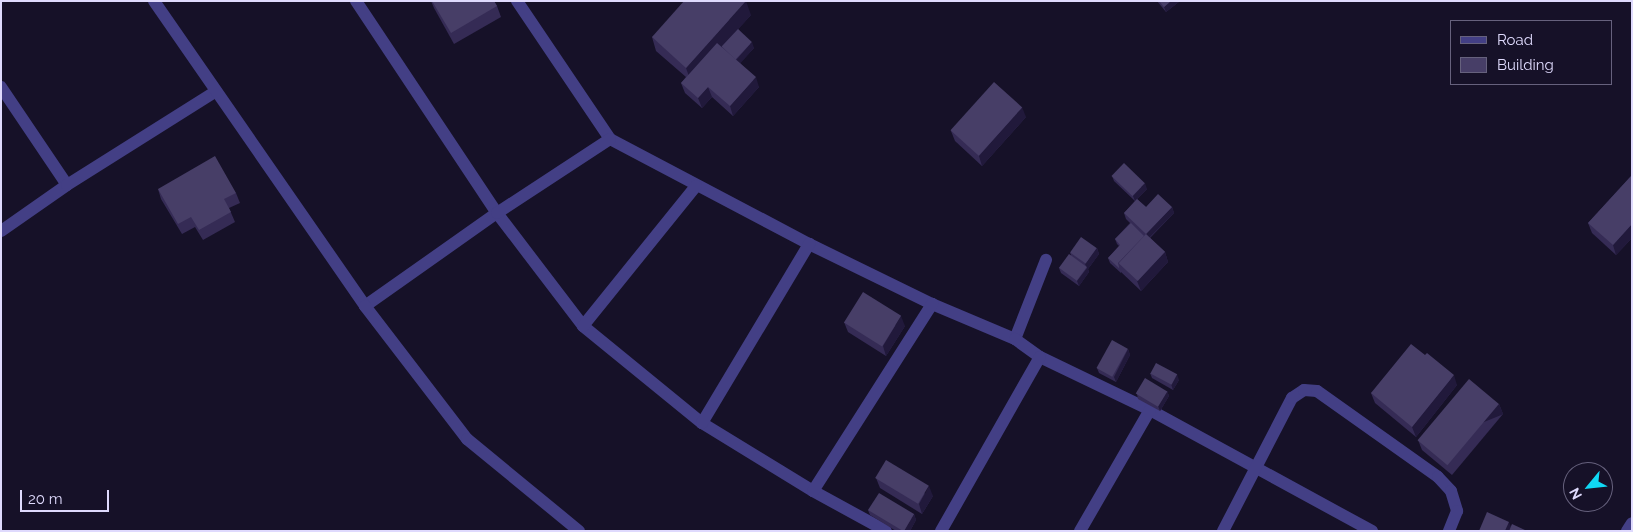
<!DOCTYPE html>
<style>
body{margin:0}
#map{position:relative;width:1633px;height:532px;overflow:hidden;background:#161128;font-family:Raleway,sans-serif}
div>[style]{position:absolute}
.service>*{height:12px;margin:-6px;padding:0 6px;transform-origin:6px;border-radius:6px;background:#433f85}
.minor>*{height:12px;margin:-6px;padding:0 6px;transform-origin:6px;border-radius:6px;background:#433f85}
.tertiary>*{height:12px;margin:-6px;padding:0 6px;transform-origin:6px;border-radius:6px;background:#433f85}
.wall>*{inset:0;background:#352b55}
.shaded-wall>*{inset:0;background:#21193b;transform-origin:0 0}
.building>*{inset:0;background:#473e67;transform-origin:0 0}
span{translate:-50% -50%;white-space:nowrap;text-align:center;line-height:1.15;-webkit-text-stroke:4px #161128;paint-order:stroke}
.frame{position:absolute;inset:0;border:2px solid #dfdafd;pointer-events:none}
.legend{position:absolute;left:1450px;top:20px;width:162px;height:65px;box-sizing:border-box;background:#161128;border:1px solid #66617d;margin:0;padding:6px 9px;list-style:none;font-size:15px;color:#dfdafd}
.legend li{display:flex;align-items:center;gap:10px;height:25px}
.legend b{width:25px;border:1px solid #66617d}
.north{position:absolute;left:1563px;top:462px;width:50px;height:50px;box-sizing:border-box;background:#161128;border:1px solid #66617d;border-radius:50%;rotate:242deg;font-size:14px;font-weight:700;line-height:20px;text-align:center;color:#dfdafd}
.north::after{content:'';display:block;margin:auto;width:18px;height:22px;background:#10d8f4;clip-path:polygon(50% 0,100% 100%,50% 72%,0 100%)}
.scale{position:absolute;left:20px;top:490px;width:89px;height:22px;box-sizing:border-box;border:2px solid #dfdafd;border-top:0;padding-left:6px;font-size:15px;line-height:18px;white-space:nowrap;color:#dfdafd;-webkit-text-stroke:4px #161128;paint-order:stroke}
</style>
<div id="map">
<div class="service">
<div style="left:1015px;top:339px;width:85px;rotate:-68.6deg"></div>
<div style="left:1627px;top:531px;width:9px;rotate:-58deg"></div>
</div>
<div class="minor">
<div style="left:356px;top:1px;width:255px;rotate:56.4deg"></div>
<div style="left:497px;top:213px;width:142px;rotate:52.7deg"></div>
<div style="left:583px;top:326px;width:154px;rotate:39.2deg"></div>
<div style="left:702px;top:423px;width:130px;rotate:31.5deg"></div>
<div style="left:813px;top:491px;width:83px;rotate:28.7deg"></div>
<div style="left:517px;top:1px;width:166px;rotate:56deg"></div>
<div style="left:610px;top:139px;width:225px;rotate:27.8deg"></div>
<div style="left:809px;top:244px;width:137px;rotate:26deg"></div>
<div style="left:932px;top:304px;width:90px;rotate:22.9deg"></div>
<div style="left:1015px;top:339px;width:31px;rotate:36deg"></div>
<div style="left:1040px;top:357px;width:122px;rotate:25.7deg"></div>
<div style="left:1150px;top:410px;width:253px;rotate:28.6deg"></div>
<div style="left:1px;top:87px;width:118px;rotate:56deg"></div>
<div style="left:1px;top:231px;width:80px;rotate:-34.9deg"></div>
<div style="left:67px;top:185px;width:176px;rotate:-32.2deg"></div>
<div style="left:365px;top:306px;width:161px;rotate:-35.2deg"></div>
<div style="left:497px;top:213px;width:135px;rotate:-33.2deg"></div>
<div style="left:583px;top:326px;width:180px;rotate:-51.1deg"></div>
<div style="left:702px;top:423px;width:209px;rotate:-59.1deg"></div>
<div style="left:813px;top:491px;width:222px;rotate:-57.5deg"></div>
<div style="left:941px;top:531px;width:200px;rotate:-60.4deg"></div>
<div style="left:1080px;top:531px;width:140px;rotate:-60deg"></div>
<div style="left:1223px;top:531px;width:150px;rotate:-62.6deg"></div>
<div style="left:1292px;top:398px;width:14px;rotate:-34deg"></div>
<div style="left:1304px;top:390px;width:13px;rotate:4deg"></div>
<div style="left:1317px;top:391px;width:148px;rotate:35.4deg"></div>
<div style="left:1438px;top:477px;width:19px;rotate:47deg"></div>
<div style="left:1451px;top:491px;width:21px;rotate:73deg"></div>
<div style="left:1457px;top:511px;width:22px;rotate:112deg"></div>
</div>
<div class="tertiary">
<div style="left:154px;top:1px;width:371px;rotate:55.3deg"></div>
<div style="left:365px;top:306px;width:168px;rotate:52.5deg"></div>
<div style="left:467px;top:439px;width:145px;rotate:39.4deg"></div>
</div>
<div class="wall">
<div style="clip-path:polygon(431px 1px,494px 1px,497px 6px,501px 17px,454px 44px,434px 8px)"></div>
<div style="clip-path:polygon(1157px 1px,1180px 1px,1166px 12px)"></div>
<div style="clip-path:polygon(751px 15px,738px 29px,754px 48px,740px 63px,759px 87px,733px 116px,712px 97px,702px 108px,685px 93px,681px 83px,686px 77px,656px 51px,652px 37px)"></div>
<div style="clip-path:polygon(1026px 117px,982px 166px,955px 141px,951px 131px)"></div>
<div style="clip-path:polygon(1632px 175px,1632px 238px,1616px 255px,1592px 233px,1588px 223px)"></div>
<div style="clip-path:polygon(1112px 176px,1147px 189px,1137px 199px,1146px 207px,1172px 207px,1174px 213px,1150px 238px,1165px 252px,1168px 262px,1141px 291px,1121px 272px,1121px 273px,1110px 263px,1108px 258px,1119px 246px,1117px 244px,1115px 239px,1130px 223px,1126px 219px,1124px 213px,1135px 201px,1114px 181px)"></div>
<div style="clip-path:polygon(158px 189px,236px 193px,240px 203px,229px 208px,235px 222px,203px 240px,195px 227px,182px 234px,161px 199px)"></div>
<div style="clip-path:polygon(1097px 248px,1099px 254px,1088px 269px,1089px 272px,1079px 286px,1061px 273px,1059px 268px,1071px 255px,1070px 253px)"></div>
<div style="clip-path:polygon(844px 322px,905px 326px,886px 356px,848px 332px)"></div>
<div style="clip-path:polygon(1128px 349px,1130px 355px,1116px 382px,1099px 373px,1097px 368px)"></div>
<div style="clip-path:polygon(1425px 355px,1457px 385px,1416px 437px,1375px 403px,1371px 393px)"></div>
<div style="clip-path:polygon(1150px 373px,1179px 380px,1173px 390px,1152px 378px)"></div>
<div style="clip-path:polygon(1167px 391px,1169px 396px,1160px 411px,1138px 399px,1137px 394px)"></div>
<div style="clip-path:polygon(1499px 404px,1503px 414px,1452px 475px,1422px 450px,1418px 440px)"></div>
<div style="clip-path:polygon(876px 478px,933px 496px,922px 514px,880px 488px)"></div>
<div style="clip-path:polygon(868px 510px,914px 514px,916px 520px,910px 531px,896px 531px,870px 515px)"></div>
</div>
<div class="shaded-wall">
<div style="clip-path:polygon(746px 1px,751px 15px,691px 82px,686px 68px)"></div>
<div style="clip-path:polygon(1171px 1px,1180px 1px,1166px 12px,1164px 7px)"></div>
<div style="clip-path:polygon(752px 42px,754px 48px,738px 66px,736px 60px)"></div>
<div style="clip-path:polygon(756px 77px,759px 87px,733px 116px,730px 106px)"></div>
<div style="clip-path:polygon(708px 87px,712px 97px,702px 108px,698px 98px)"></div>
<div style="clip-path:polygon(1022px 107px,1026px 117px,982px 166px,979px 156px)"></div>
<div style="clip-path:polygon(1145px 183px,1147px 189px,1135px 201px,1133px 196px)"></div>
<div style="clip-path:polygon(1172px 207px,1174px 213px,1148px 239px,1146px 234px)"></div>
<div style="clip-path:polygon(1632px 224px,1632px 238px,1616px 255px,1613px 245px)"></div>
<div style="clip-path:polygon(1097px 248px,1099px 254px,1088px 269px,1089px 272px,1079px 286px,1077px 281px,1087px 268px,1085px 264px)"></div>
<div style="clip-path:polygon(1165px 252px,1168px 262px,1141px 291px,1137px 281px)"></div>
<div style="clip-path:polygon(901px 316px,905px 326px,886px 356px,883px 346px)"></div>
<div style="clip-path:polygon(1128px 349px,1130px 355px,1116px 382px,1114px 377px)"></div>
<div style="clip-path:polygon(1177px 374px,1179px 380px,1173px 390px,1171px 384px)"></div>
<div style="clip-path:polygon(1454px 375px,1457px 385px,1416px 437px,1412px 427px)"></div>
<div style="clip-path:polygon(1167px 391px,1169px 396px,1160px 411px,1158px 406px)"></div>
<div style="left:1499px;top:404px;width:11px;height:80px;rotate:68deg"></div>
<div style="clip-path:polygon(929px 486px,933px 496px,922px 514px,919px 504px)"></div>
<div style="clip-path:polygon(914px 514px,916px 520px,910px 531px,904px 531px)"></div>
<div style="clip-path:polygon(1509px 522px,1511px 527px,1509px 531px,1505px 531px)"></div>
</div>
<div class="building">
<div style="clip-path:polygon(432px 1px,494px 1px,497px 6px,451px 33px)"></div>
<div style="clip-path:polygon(684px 1px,746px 1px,686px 68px,652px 37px)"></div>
<div style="clip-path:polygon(1159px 1px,1171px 1px,1164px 7px)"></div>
<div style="left:738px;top:29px;width:19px;height:24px;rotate:43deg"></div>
<div style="clip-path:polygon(717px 43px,756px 77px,730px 106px,708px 87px,698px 98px,681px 83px)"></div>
<div style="left:994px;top:82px;width:38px;height:65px;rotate:42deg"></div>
<div style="clip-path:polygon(215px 156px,236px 193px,224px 199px,231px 212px,199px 230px,191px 217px,178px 224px,158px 189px)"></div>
<div style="left:1124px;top:163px;width:29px;height:18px;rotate:44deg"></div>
<div style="clip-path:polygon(1632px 175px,1632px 224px,1613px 245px,1588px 223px)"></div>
<div style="clip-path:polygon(1158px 194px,1172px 207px,1146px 234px,1124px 213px,1137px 199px,1146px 207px)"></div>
<div style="clip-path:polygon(1131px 223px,1144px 236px,1118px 263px,1119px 267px,1119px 268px,1108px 258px,1120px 245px,1115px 239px)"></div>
<div style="left:1146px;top:234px;width:26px;height:40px;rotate:43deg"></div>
<div style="left:1081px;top:237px;width:19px;height:19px;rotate:35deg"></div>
<div style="left:1069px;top:254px;width:22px;height:17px;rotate:36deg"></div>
<div style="left:863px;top:292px;width:45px;height:36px;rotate:32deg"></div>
<div style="left:1112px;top:340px;width:18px;height:32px;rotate:29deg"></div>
<div style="clip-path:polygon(1411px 344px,1425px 355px,1427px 353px,1454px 375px,1412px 427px,1371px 393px)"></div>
<div style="left:1156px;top:363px;width:24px;height:12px;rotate:28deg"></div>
<div style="left:1145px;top:378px;width:26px;height:18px;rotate:31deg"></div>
<div style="left:1469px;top:379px;width:39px;height:80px;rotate:40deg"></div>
<div style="left:886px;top:460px;width:50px;height:21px;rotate:31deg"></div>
<div style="clip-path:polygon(879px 493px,914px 514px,904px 531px,903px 531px,868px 510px)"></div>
<div style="clip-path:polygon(1487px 512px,1509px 522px,1505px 531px,1479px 531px)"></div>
<div style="clip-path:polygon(1512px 524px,1527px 531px,1509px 531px)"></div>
</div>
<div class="frame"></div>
<ul class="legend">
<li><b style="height:6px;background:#433f85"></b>Road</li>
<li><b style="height:14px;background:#473e67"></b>Building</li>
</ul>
<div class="north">N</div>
<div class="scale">20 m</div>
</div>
